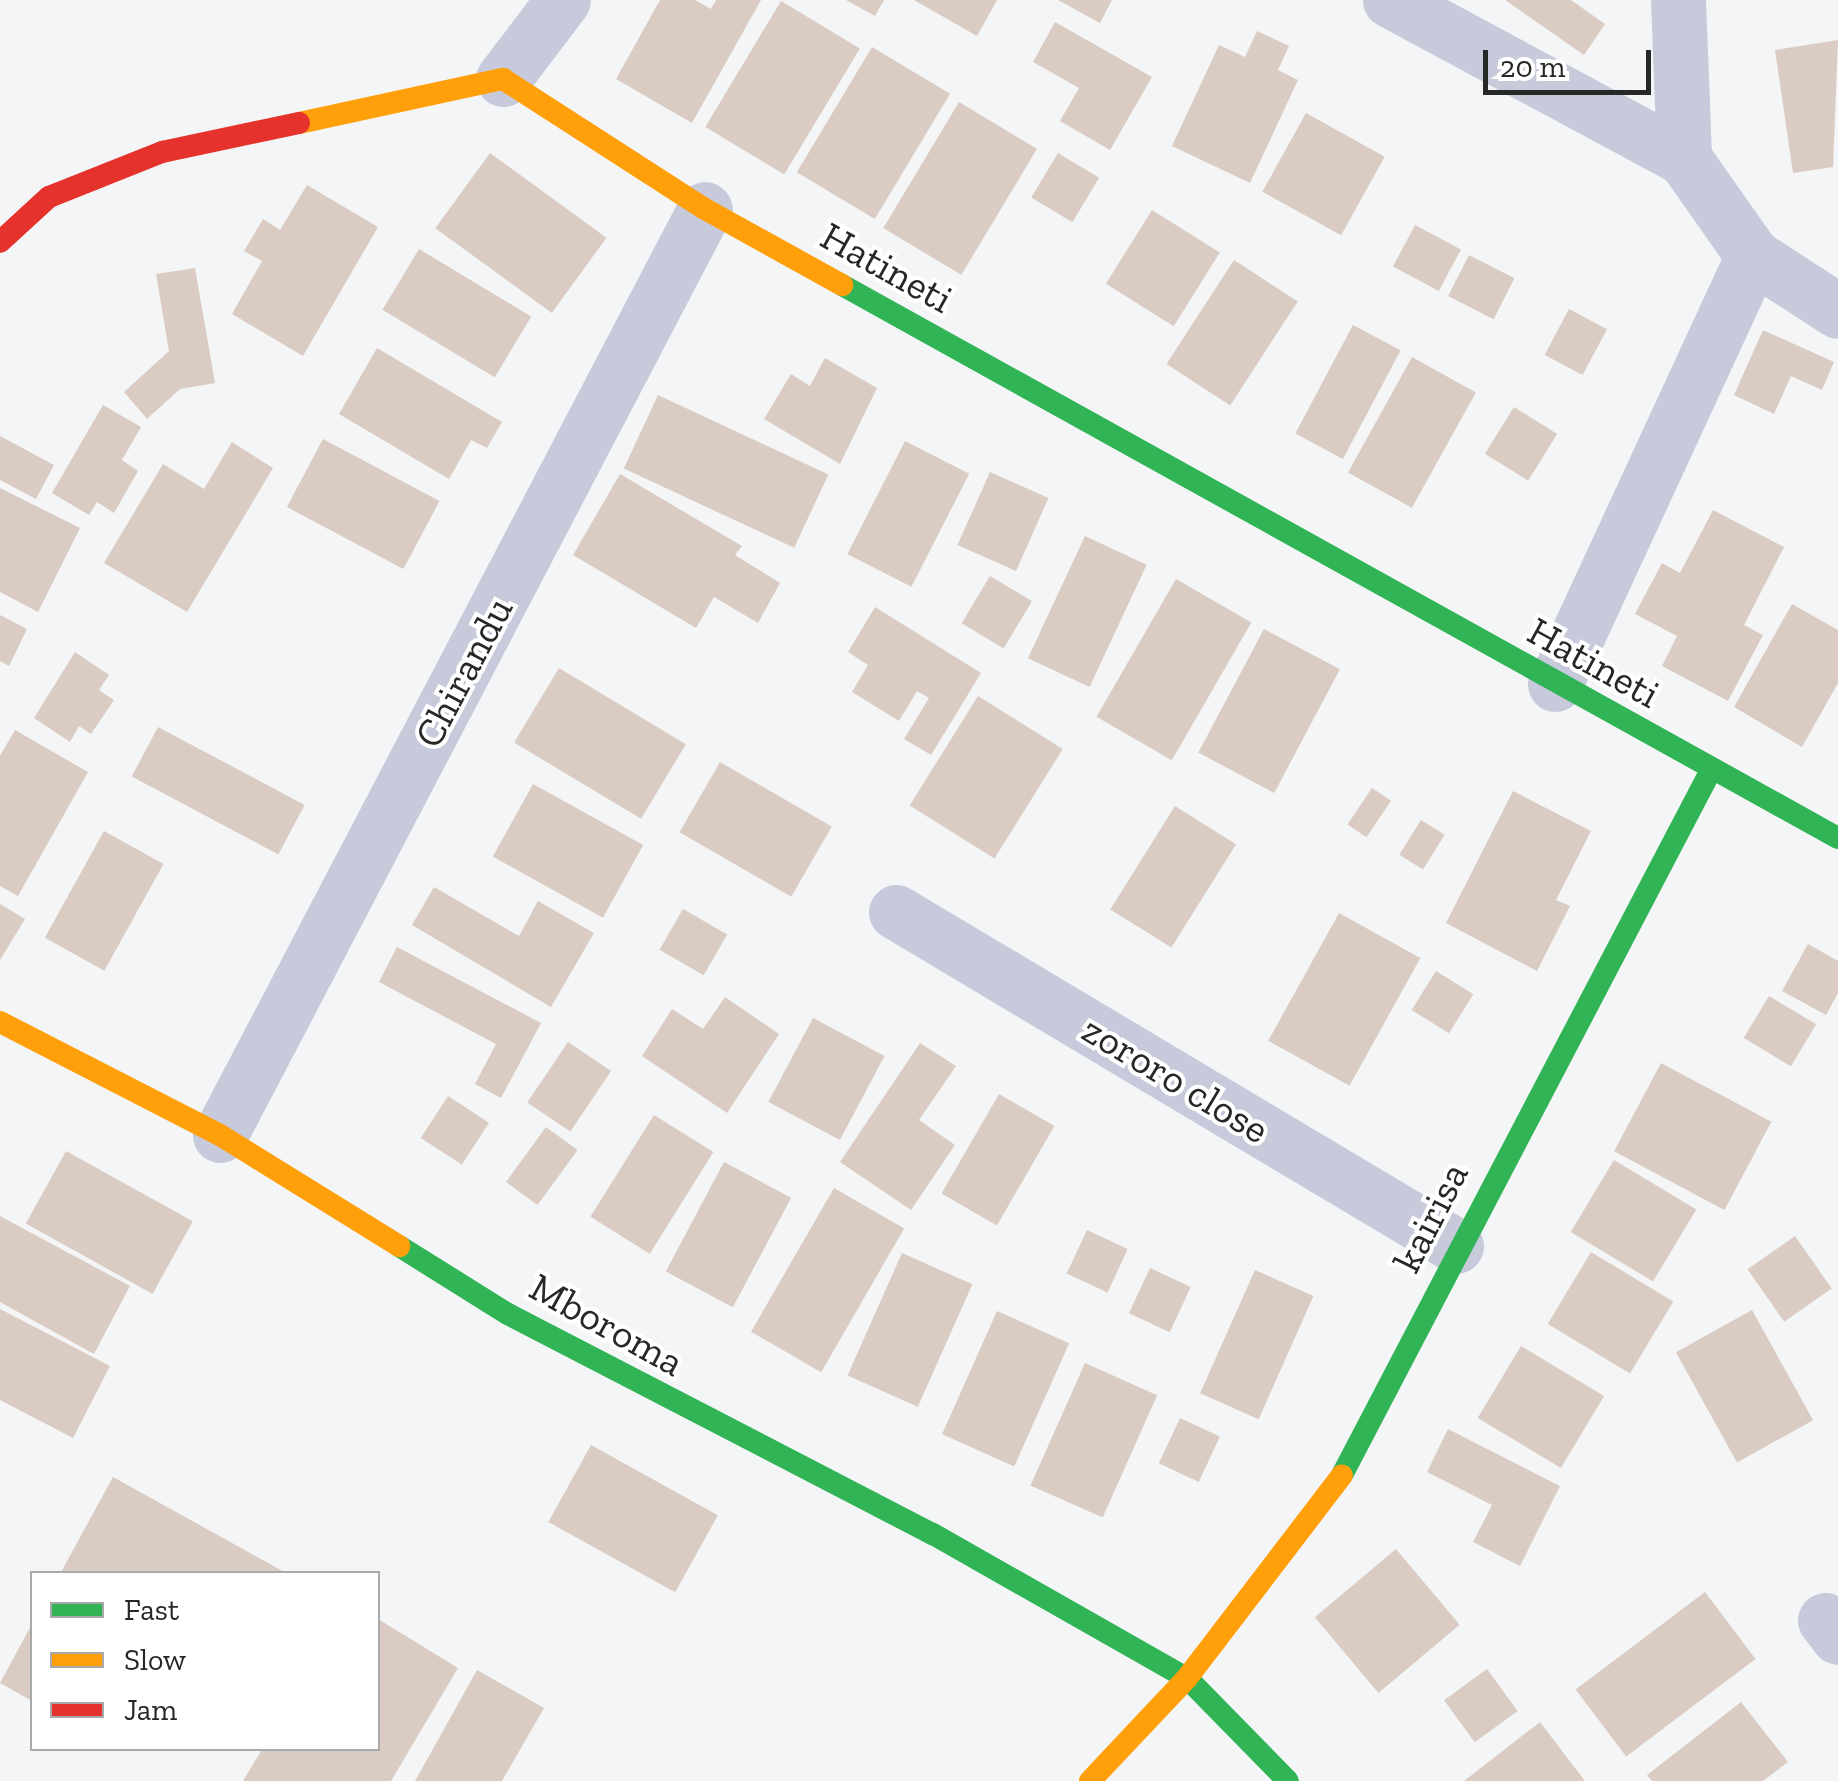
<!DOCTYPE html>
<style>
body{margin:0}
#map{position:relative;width:1838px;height:1781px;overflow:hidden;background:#f4f5f6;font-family:"Zilla Slab",serif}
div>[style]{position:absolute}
.building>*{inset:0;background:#daccc2;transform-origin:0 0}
.street>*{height:55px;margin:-27.5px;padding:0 27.5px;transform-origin:27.5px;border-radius:27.5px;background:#c6cada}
.fast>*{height:22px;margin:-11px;padding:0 11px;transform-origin:11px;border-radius:11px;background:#30b455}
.slow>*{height:22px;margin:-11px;padding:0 11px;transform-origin:11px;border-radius:11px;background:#ff9f0a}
.jam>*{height:22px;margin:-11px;padding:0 11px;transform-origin:11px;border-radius:11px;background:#e5322d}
span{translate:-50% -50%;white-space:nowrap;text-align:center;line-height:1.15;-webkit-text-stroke:8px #fff;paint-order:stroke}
.street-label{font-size:40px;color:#262727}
.legend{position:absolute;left:30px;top:1571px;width:350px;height:180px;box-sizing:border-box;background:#fff;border:2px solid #a8a9a9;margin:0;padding:12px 18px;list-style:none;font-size:30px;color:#262727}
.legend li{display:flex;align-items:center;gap:20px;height:50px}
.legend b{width:50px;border:2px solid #a8a9a9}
.scale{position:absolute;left:1483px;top:50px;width:168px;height:45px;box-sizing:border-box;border:5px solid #262727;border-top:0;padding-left:12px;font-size:30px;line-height:35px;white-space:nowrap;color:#262727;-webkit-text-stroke:8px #fff;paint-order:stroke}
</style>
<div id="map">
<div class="building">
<div style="clip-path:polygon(660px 0,695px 0,711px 9px,716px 0,761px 0,692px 123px,616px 79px)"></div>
<div style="clip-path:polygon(846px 0,884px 0,875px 16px)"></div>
<div style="clip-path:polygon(914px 0,997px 0,977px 36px)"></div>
<div style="clip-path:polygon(1058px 0,1112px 0,1100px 23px)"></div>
<div style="clip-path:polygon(1505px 0,1571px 0,1605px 24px,1584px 55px)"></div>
<div style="left:781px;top:1px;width:92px;height:147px;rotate:31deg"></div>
<div style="clip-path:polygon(1055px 22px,1152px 77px,1110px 150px,1060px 121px,1079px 88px,1033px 62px)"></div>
<div style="clip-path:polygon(1257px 31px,1289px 46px,1278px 70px,1298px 80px,1250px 183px,1172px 146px,1219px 45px,1245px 57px)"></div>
<div style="clip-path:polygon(1838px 40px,1833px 167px,1793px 173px,1775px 50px)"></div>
<div style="left:872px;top:47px;width:91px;height:146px;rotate:31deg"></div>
<div style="left:959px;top:102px;width:91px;height:147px;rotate:31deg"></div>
<div style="left:1306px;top:113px;width:90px;height:90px;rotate:29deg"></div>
<div style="left:490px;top:153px;width:144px;height:93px;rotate:36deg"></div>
<div style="left:1058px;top:153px;width:48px;height:52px;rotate:31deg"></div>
<div style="clip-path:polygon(307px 185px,378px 227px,303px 356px,232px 314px,262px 261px,244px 251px,263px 219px,280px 230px)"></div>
<div style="left:1152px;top:210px;width:80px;height:87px;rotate:32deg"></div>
<div style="left:1415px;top:225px;width:52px;height:47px;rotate:28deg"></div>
<div style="left:419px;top:249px;width:131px;height:71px;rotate:31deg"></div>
<div style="left:1469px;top:255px;width:51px;height:46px;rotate:27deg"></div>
<div style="left:1234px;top:260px;width:76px;height:124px;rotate:33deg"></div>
<div style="clip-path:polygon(195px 268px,215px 383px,180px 389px,147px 419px,124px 392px,169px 351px,156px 274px)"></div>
<div style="left:1569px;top:309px;width:43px;height:52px;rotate:28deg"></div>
<div style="left:1353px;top:325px;width:54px;height:123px;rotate:28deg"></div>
<div style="clip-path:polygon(1763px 330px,1834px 362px,1822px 390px,1791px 376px,1774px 414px,1734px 395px)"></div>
<div style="clip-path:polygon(377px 348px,502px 422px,487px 448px,471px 440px,449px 479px,339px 414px)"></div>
<div style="left:1412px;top:357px;width:73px;height:132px;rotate:29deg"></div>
<div style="clip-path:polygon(825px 358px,877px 388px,840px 464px,764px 419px,791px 374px,810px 386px)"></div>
<div style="left:658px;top:395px;width:188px;height:81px;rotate:25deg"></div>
<div style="clip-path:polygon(103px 405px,141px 427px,122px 460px,138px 471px,114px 513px,97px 502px,89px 515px,52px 493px)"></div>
<div style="left:1514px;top:407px;width:51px;height:55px;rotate:32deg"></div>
<div style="clip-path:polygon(0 436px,54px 465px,36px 499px,0 480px)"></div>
<div style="left:323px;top:439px;width:132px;height:77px;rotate:28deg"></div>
<div style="left:905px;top:441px;width:72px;height:127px;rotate:27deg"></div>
<div style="clip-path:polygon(232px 442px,273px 468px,187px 612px,104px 563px,163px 464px,204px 489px)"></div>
<div style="left:990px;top:472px;width:64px;height:80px;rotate:24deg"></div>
<div style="clip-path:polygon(620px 474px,742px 546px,735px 555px,780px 583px,758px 623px,714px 597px,696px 628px,573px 555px)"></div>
<div style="clip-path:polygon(0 488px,80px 528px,38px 612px,0 592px)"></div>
<div style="clip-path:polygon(1713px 510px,1784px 547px,1744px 625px,1763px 635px,1728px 701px,1662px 666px,1677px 636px,1635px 614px,1662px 563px,1680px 573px)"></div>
<div style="left:1085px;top:536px;width:68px;height:135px;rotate:25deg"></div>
<div style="left:990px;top:576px;width:49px;height:55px;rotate:31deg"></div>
<div style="left:1176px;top:579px;width:87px;height:159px;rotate:30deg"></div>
<div style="clip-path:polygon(1792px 604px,1838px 630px,1838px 683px,1802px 747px,1734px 707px)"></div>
<div style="clip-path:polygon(875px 607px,981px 673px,931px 755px,904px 739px,929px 698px,917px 691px,899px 721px,852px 692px,868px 665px,848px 652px)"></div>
<div style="clip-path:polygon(0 615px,27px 629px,9px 666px,0 661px)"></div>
<div style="left:1264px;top:629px;width:86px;height:140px;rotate:28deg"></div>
<div style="clip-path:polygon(75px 652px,109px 675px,99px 690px,114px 700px,91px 734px,79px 726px,70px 742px,34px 718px)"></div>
<div style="left:559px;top:668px;width:148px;height:87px;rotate:31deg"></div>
<div style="left:978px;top:696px;width:100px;height:129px;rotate:32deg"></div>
<div style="left:158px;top:727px;width:166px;height:56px;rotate:28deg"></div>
<div style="clip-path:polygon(15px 730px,88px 772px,18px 896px,0 886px,0 756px)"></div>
<div style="left:720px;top:762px;width:129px;height:81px;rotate:30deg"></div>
<div style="left:533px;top:784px;width:126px;height:83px;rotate:29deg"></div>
<div style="left:1372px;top:788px;width:23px;height:44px;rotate:34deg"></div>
<div style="clip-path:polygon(1513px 791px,1591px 831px,1556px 900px,1570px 906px,1537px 971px,1446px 923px)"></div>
<div style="left:1175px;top:806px;width:72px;height:122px;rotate:32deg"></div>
<div style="left:1421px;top:820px;width:28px;height:41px;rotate:32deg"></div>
<div style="left:104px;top:831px;width:68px;height:122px;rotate:29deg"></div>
<div style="clip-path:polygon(434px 887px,519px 936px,538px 901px,594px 933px,551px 1007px,412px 925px)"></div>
<div style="clip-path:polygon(0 904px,25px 919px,0 960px)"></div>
<div style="left:683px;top:909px;width:51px;height:47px;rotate:30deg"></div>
<div style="left:1339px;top:913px;width:93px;height:146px;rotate:29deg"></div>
<div style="clip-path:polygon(1808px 944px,1838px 961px,1838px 993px,1826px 1015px,1782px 991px)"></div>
<div style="clip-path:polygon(397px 947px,541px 1023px,501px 1098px,475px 1084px,496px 1044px,379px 982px)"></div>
<div style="left:1436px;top:971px;width:44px;height:46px;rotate:32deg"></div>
<div style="left:1769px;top:996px;width:55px;height:49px;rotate:31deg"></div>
<div style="clip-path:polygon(725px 997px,779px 1034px,727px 1113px,642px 1056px,672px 1009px,703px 1029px)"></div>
<div style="left:813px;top:1018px;width:81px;height:95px;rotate:28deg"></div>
<div style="left:568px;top:1042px;width:52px;height:73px;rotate:34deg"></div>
<div style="clip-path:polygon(920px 1043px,956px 1066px,919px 1120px,955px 1145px,911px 1210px,840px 1162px)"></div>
<div style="left:1661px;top:1063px;width:125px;height:100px;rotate:28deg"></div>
<div style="left:999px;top:1094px;width:64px;height:115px;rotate:30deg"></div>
<div style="left:448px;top:1096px;width:49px;height:50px;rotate:33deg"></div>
<div style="left:654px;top:1115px;width:70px;height:120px;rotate:32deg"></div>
<div style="left:546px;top:1127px;width:39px;height:68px;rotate:36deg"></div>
<div style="left:66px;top:1151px;width:145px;height:83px;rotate:29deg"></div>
<div style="left:1614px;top:1160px;width:96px;height:84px;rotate:31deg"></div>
<div style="left:724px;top:1162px;width:76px;height:124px;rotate:28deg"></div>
<div style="left:834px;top:1188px;width:81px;height:166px;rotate:30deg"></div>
<div style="clip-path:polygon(0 1216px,130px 1286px,94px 1354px,0 1302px)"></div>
<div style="left:1087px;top:1230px;width:45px;height:48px;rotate:25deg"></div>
<div style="left:1795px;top:1236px;width:64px;height:58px;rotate:55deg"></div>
<div style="left:1591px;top:1252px;width:96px;height:84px;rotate:31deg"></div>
<div style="left:902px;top:1253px;width:77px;height:134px;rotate:24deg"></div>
<div style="left:1150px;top:1268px;width:45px;height:50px;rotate:25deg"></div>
<div style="left:1255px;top:1270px;width:64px;height:135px;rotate:24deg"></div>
<div style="clip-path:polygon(0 1309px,110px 1366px,73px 1438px,0 1400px)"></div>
<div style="left:1752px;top:1310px;width:126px;height:87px;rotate:61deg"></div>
<div style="left:997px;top:1311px;width:79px;height:135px;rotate:24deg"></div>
<div style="left:1521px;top:1346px;width:97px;height:84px;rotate:31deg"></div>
<div style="left:1085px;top:1363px;width:79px;height:134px;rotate:24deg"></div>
<div style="left:1180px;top:1418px;width:44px;height:50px;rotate:25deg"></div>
<div style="clip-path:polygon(1448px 1429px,1560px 1486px,1520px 1566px,1473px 1542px,1492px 1505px,1427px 1472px)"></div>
<div style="left:591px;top:1445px;width:145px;height:88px;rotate:29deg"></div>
<div style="clip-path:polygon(113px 1477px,288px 1574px,60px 1574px)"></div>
<div style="left:1396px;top:1549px;width:99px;height:106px;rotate:50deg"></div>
<div style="left:1705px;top:1592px;width:84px;height:162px;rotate:53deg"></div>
<div style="clip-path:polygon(378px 1619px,458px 1668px,391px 1781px,243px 1781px,263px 1748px,378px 1748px)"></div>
<div style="clip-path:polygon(32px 1624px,32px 1701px,0 1683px)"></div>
<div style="left:1487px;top:1669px;width:52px;height:53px;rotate:54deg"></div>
<div style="clip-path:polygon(477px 1670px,544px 1708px,502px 1781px,415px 1781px)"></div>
<div style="clip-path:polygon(1741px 1702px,1788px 1762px,1763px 1781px,1652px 1781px,1647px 1775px)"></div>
<div style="clip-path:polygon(1540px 1722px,1585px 1781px,1464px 1781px)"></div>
</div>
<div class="street">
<div style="left:1390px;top:0;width:334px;rotate:28.3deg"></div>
<div style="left:1678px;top:0;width:158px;rotate:87.8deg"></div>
<div style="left:1684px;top:158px;width:120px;rotate:54.9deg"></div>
<div style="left:1753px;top:256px;width:101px;rotate:32.9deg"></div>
<div style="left:503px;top:79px;width:99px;rotate:-52.8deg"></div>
<div style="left:1555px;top:684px;width:472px;rotate:-65.2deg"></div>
<div style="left:896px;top:912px;width:652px;rotate:30.81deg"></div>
<div style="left:220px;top:1135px;width:1045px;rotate:-62.36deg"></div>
<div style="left:1825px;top:1620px;width:21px;rotate:53deg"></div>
</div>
<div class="fast">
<div style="left:842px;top:285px;width:1139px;rotate:29.04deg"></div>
<div style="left:399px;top:1246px;width:128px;rotate:32deg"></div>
<div style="left:508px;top:1314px;width:479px;rotate:27.4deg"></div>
<div style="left:933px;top:1534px;width:292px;rotate:29.6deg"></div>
<div style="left:1187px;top:1678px;width:144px;rotate:45.6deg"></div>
<div style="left:1342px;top:1475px;width:796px;rotate:-62.37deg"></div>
</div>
<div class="slow">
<div style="left:299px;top:123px;width:209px;rotate:-12.2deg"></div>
<div style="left:503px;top:79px;width:240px;rotate:32.8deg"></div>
<div style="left:705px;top:209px;width:157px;rotate:29deg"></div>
<div style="left:0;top:1022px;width:247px;rotate:27.2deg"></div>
<div style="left:220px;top:1135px;width:211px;rotate:31.8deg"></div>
<div style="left:1090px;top:1781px;width:141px;rotate:-46.7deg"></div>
<div style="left:1187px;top:1678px;width:255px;rotate:-52.6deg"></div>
</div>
<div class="jam">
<div style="left:0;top:242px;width:67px;rotate:-42.6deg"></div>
<div style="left:49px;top:197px;width:122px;rotate:-21.7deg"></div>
<div style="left:162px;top:152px;width:140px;rotate:-12deg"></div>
</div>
<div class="street-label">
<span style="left:887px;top:267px;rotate:29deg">Hatineti</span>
<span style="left:1594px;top:662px;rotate:29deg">Hatineti</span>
<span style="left:463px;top:672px;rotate:-62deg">Chirandu</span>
<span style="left:1176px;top:1079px;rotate:31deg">zororo close</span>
<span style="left:1430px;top:1217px;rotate:-63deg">kairisa</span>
<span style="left:607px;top:1324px;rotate:29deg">Mboroma</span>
</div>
<ul class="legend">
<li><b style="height:12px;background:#30b455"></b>Fast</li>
<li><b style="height:12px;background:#ff9f0a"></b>Slow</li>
<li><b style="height:12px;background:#e5322d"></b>Jam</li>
</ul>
<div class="scale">20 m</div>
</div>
